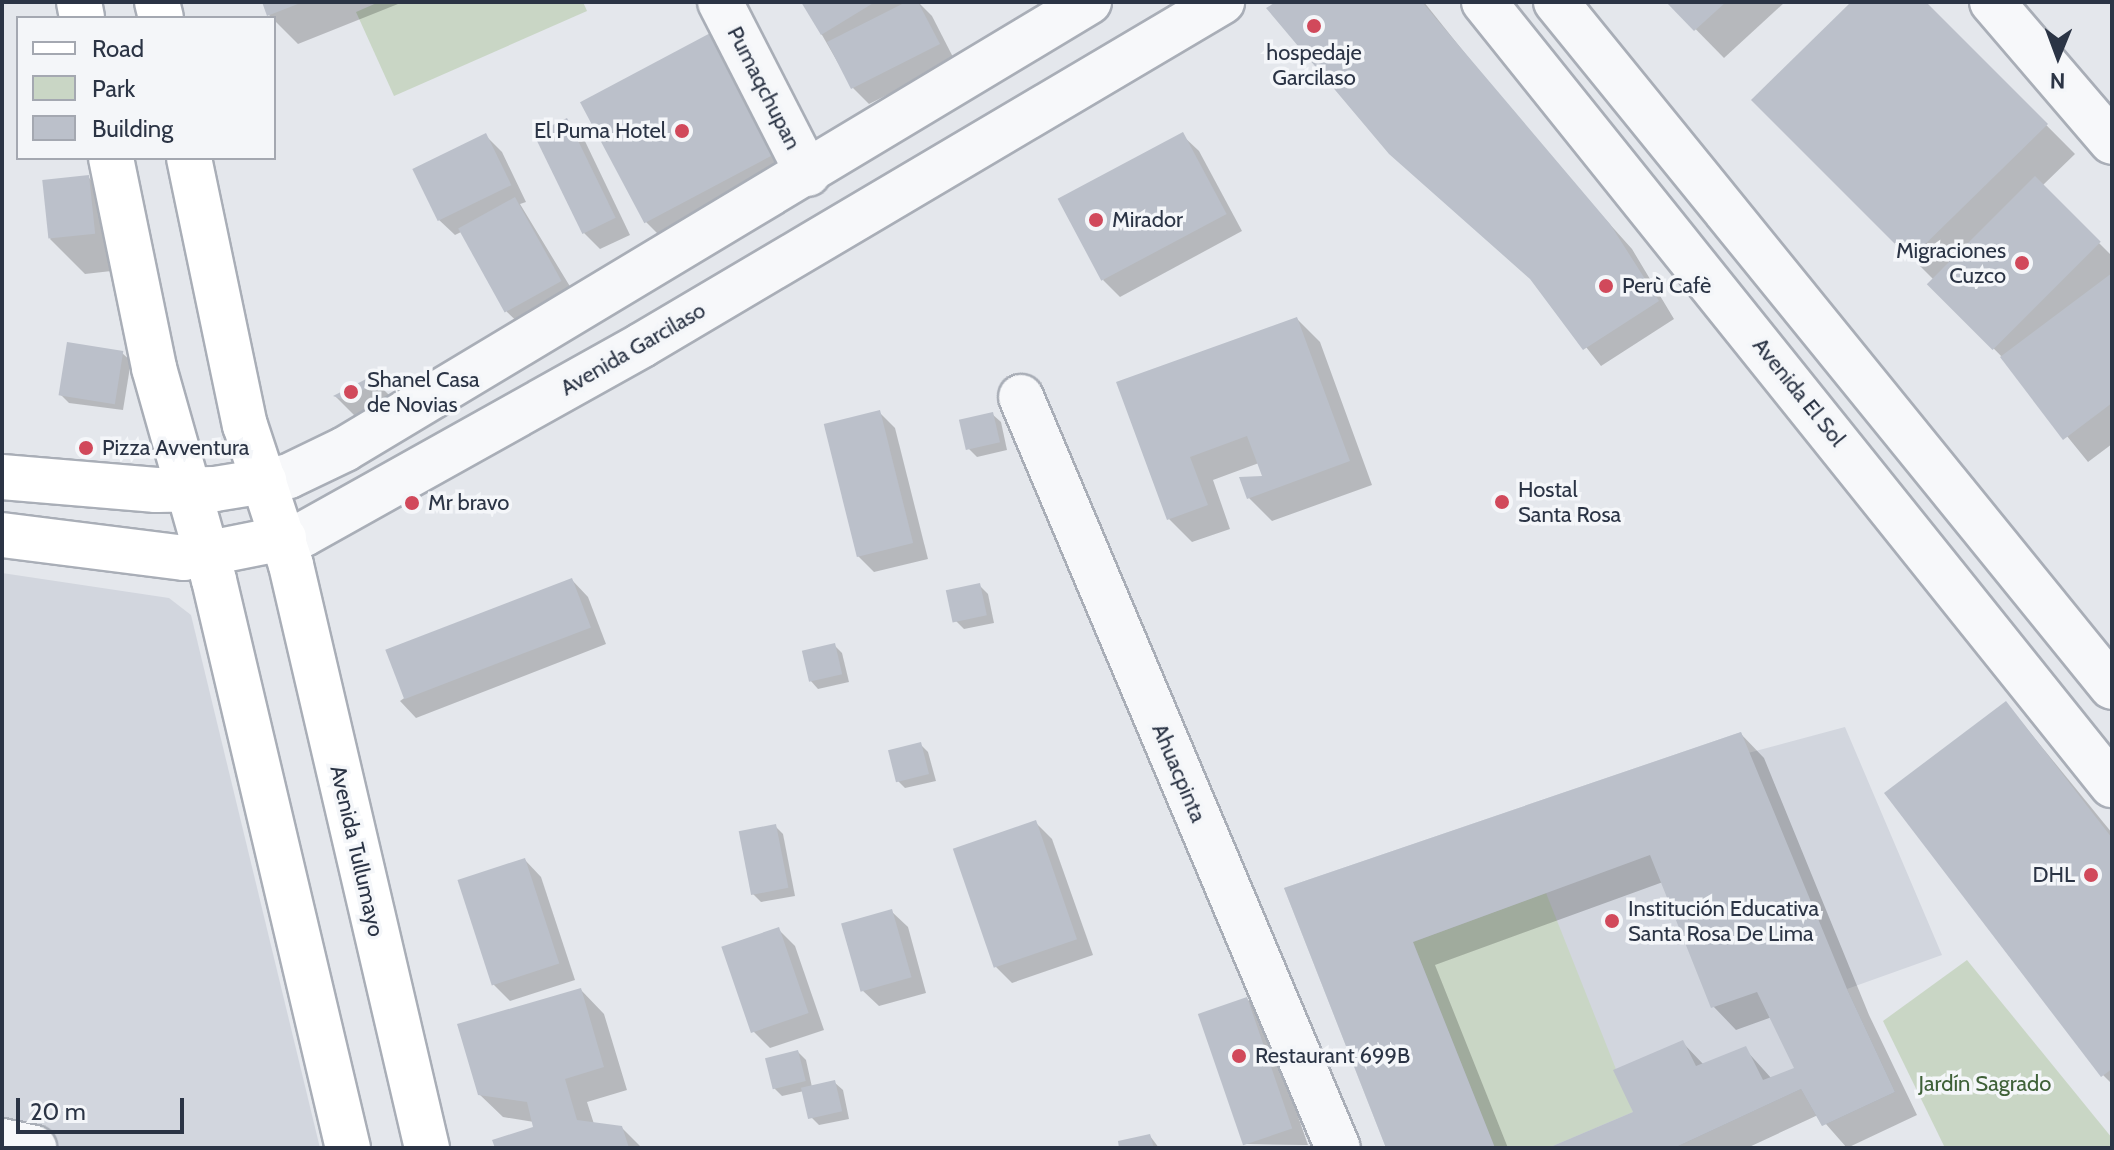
<!DOCTYPE html>
<meta charset="utf-8">
<style>
body{margin:0}
#map{position:relative;width:2114px;height:1150px;overflow:hidden;background:#e4e7ec;font-family:Cabin,sans-serif}
div>[style]{position:absolute}
.built>*{inset:0;background:#d2d6de}
.green>*{inset:0;background:#c9d6c5}
.shadow>*{inset:0;background:#0003}
.building>*{inset:0;background:#bbc0ca;transform-origin:0 0}
.roads{filter:drop-shadow(2px 0 #a9aeb7) drop-shadow(-2px 0 #a9aeb7) drop-shadow(0 2px #a9aeb7) drop-shadow(0 -2px #a9aeb7)}
.minor>*{height:44px;margin:-22px;padding:0 22px;transform-origin:22px;border-radius:22px;background:#f7f8fa}
.major>*{height:44px;margin:-22px;padding:0 22px;transform-origin:22px;border-radius:22px;background:#fff}
.dots>*{width:22px;height:22px;translate:-50% -50%;box-sizing:border-box;border:4px solid #f4f6f9;border-radius:50%}
span{translate:-50% -50%;white-space:nowrap;text-align:center;line-height:1.15;-webkit-text-stroke:7px #f4f6f9;paint-order:stroke}
.poi-label{font-size:22px;color:#2b3445}
.right{translate:-100% -50%;text-align:right}
.left{translate:0 -50%;text-align:left}
.street-label{font-size:22px;color:#2b3445}
.park-label{font-size:22px;color:#3f6138}
.frame{position:absolute;inset:0;border:4px solid #2b3445;pointer-events:none}
.legend{position:absolute;left:16px;top:16px;width:260px;height:144px;box-sizing:border-box;background:#f4f6f9;border:2px solid #a4a8b1;margin:0;padding:10px 14px;list-style:none;font-size:24px;color:#2b3445}
.legend li{display:flex;align-items:center;gap:16px;height:40px}
.legend b{width:40px;border:2px solid #a4a8b1}
.north{position:absolute;left:2018px;top:16px;width:80px;height:80px;-webkit-text-stroke:6px #f4f6f9;paint-order:stroke;rotate:181deg;font-size:22px;font-weight:700;line-height:32px;text-align:center;color:#2b3445}
.north::after{content:'';display:block;margin:auto;width:28px;height:36px;background:#2b3445;clip-path:polygon(50% 0,100% 100%,50% 72%,0 100%)}
.scale{position:absolute;left:16px;top:1098px;width:168px;height:36px;box-sizing:border-box;border:4px solid #2b3445;border-top:0;padding-left:10px;font-size:24px;line-height:28px;white-space:nowrap;color:#2b3445;-webkit-text-stroke:6px #f4f6f9;paint-order:stroke}
</style>
<div id="map">
<div class="built">
<div style="clip-path:polygon(2px 573px,169px 598px,191px 615px,320px 1148px,2px 1148px)"></div>
<div style="clip-path:polygon(1845px 727px,1942px 955px,1847px 989px,1895px 1092px,1822px 1126px,1801px 1089px,1674px 1148px,1386px 1148px,1284px 888px,1741px 732px,1748px 753px)"></div>
</div>
<div class="green">
<div style="clip-path:polygon(379px 2px,583px 2px,587px 11px,394px 96px,356px 12px)"></div>
<div style="clip-path:polygon(1546px 893px,1633px 1112px,1548px 1148px,1495px 1148px,1413px 942px)"></div>
<div style="clip-path:polygon(1967px 960px,2112px 1138px,2112px 1148px,1945px 1148px,1883px 1021px)"></div>
</div>
<div class="shadow">
<div style="clip-path:polygon(264px 2px,403px 2px,298px 44px,269px 15px)"></div>
<div style="clip-path:polygon(803px 2px,918px 2px,932px 16px,955px 61px,869px 104px,852px 87px)"></div>
<div style="clip-path:polygon(1280px 2px,1424px 2px,1531px 136px,1632px 249px,1674px 319px,1601px 366px,1537px 285px)"></div>
<div style="clip-path:polygon(1669px 2px,1785px 2px,1724px 58px)"></div>
<div style="clip-path:polygon(1854px 2px,1924px 2px,2075px 154px,2042px 186px,2112px 256px,2112px 444px,2088px 462px,2006px 361px,1929px 283px,1933px 279px,1754px 100px)"></div>
<div style="clip-path:polygon(716px 32px,803px 175px,670px 246px,646px 222px)"></div>
<div style="clip-path:polygon(567px 120px,583px 137px,630px 235px,600px 249px,583px 232px)"></div>
<div style="clip-path:polygon(1182px 135px,1199px 151px,1242px 231px,1120px 297px,1103px 280px)"></div>
<div style="clip-path:polygon(486px 136px,502px 152px,526px 202px,520px 204px,577px 298px,524px 328px,507px 312px,463px 231px,455px 235px,438px 219px)"></div>
<div style="clip-path:polygon(88px 177px,123px 212px,129px 269px,85px 274px,50px 239px)"></div>
<div style="clip-path:polygon(1297px 319px,1320px 342px,1372px 485px,1272px 521px,1249px 498px,1265px 478px,1259px 463px,1213px 480px,1230px 529px,1192px 542px,1168px 518px,1119px 383px)"></div>
<div style="clip-path:polygon(122px 353px,131px 361px,123px 410px,69px 403px,61px 395px)"></div>
<div style="clip-path:polygon(372px 378px,400px 406px,363px 424px,336px 397px)"></div>
<div style="clip-path:polygon(879px 412px,895px 428px,928px 559px,874px 572px,858px 556px)"></div>
<div style="clip-path:polygon(992px 414px,1001px 422px,1007px 450px,977px 457px,969px 449px)"></div>
<div style="clip-path:polygon(572px 580px,588px 597px,606px 644px,416px 718px,400px 701px)"></div>
<div style="clip-path:polygon(979px 585px,988px 594px,994px 623px,964px 629px,956px 621px)"></div>
<div style="clip-path:polygon(834px 645px,842px 653px,849px 682px,818px 689px,810px 680px)"></div>
<div style="clip-path:polygon(2006px 703px,2112px 833px,2112px 1084px,2103px 1075px)"></div>
<div style="clip-path:polygon(1741px 734px,1764px 758px,1869px 1015px,1917px 1115px,1847px 1148px,1818px 1115px,1747px 1148px,1553px 1148px,1635px 1113px,1683px 1043px,1704px 1065px,1745px 1049px,1772px 1079px,1797px 1069px,1772px 1017px,1736px 1030px,1713px 1006px,1663px 882px,1435px 965px,1508px 1148px,1388px 1148px,1286px 889px)"></div>
<div style="clip-path:polygon(920px 744px,928px 752px,936px 781px,905px 788px,897px 780px)"></div>
<div style="clip-path:polygon(1035px 822px,1052px 839px,1093px 955px,1012px 983px,995px 966px)"></div>
<div style="clip-path:polygon(775px 826px,783px 834px,795px 896px,761px 902px,753px 894px)"></div>
<div style="clip-path:polygon(525px 860px,541px 877px,575px 980px,510px 1001px,493px 984px)"></div>
<div style="clip-path:polygon(891px 911px,908px 927px,926px 993px,879px 1006px,862px 990px)"></div>
<div style="clip-path:polygon(778px 929px,795px 946px,824px 1030px,770px 1048px,753px 1031px)"></div>
<div style="clip-path:polygon(581px 990px,604px 1014px,627px 1090px,587px 1102px,594px 1124px,622px 1128px,642px 1148px,497px 1148px,536px 1129px,534px 1122px,503px 1117px,479px 1094px)"></div>
<div style="clip-path:polygon(1247px 999px,1263px 1015px,1308px 1145px,1246px 1144px)"></div>
<div style="clip-path:polygon(798px 1052px,806px 1060px,812px 1087px,834px 1082px,843px 1090px,849px 1119px,819px 1125px,811px 1117px,804px 1091px,782px 1096px,774px 1088px)"></div>
<div style="clip-path:polygon(1150px 1136px,1159px 1148px,1121px 1148px)"></div>
</div>
<div class="building">
<div style="clip-path:polygon(262px 2px,303px 2px,267px 16px)"></div>
<div style="clip-path:polygon(801px 2px,875px 2px,821px 35px)"></div>
<div style="clip-path:polygon(906px 2px,918px 2px,940px 44px,851px 89px,827px 42px)"></div>
<div style="clip-path:polygon(1276px 2px,1422px 2px,1610px 224px,1659px 301px,1583px 350px,1530px 279px,1389px 154px,1266px 8px)"></div>
<div style="clip-path:polygon(1666px 2px,1726px 2px,1694px 31px)"></div>
<div style="clip-path:polygon(1851px 2px,1926px 2px,2048px 124px,1910px 259px,1751px 100px)"></div>
<div style="left:716px;top:30px;width:137px;height:154px;rotate:62deg"></div>
<div style="left:567px;top:118px;width:111px;height:37px;rotate:64deg"></div>
<div style="left:1183px;top:132px;width:93px;height:142px;rotate:62deg"></div>
<div style="left:486px;top:133px;width:58px;height:82px;rotate:64deg"></div>
<div style="left:89px;top:175px;width:59px;height:47px;rotate:84deg"></div>
<div style="left:2035px;top:176px;width:93px;height:153px;rotate:45deg"></div>
<div style="left:515px;top:197px;width:96px;height:65px;rotate:61deg"></div>
<div style="clip-path:polygon(2112px 273px,2112px 403px,2063px 440px,2000px 357px)"></div>
<div style="clip-path:polygon(1297px 317px,1350px 461px,1247px 499px,1239px 477px,1262px 476px,1247px 436px,1190px 457px,1208px 505px,1167px 520px,1116px 382px)"></div>
<div style="left:67px;top:342px;width:57px;height:54px;rotate:9deg"></div>
<div style="clip-path:polygon(372px 376px,369px 387px,344px 400px,333px 396px)"></div>
<div style="left:880px;top:410px;width:137px;height:58px;rotate:76deg"></div>
<div style="left:993px;top:412px;width:31px;height:35px;rotate:77deg"></div>
<div style="left:572px;top:578px;width:53px;height:200px;rotate:69deg"></div>
<div style="left:980px;top:583px;width:33px;height:35px;rotate:78deg"></div>
<div style="left:835px;top:643px;width:32px;height:34px;rotate:77deg"></div>
<div style="clip-path:polygon(2006px 701px,2112px 838px,2112px 1069px,2101px 1077px,1884px 793px)"></div>
<div style="clip-path:polygon(1741px 732px,1847px 989px,1895px 1092px,1822px 1126px,1801px 1089px,1674px 1148px,1548px 1148px,1633px 1112px,1613px 1070px,1683px 1040px,1696px 1066px,1746px 1046px,1763px 1080px,1794px 1068px,1757px 992px,1711px 1008px,1650px 855px,1413px 942px,1495px 1148px,1386px 1148px,1284px 888px)"></div>
<div style="left:921px;top:742px;width:33px;height:34px;rotate:76deg"></div>
<div style="left:1036px;top:820px;width:126px;height:88px;rotate:71deg"></div>
<div style="left:776px;top:824px;width:65px;height:38px;rotate:79deg"></div>
<div style="left:525px;top:858px;width:111px;height:71px;rotate:72deg"></div>
<div style="left:892px;top:909px;width:71px;height:53px;rotate:74deg"></div>
<div style="left:779px;top:927px;width:91px;height:61px;rotate:71deg"></div>
<div style="clip-path:polygon(581px 988px,604px 1067px,565px 1079px,577px 1120px,622px 1126px,629px 1148px,495px 1148px,492px 1140px,533px 1127px,527px 1102px,478px 1095px,457px 1024px)"></div>
<div style="left:1247px;top:997px;width:139px;height:52px;rotate:71deg"></div>
<div style="left:798px;top:1050px;width:32px;height:34px;rotate:76deg"></div>
<div style="left:835px;top:1080px;width:32px;height:35px;rotate:77deg"></div>
<div style="clip-path:polygon(1150px 1134px,1154px 1148px,1119px 1148px,1118px 1141px)"></div>
</div>
<div class="roads">
<div class="minor">
<div style="left:720px;top:2px;width:193px;rotate:62.9deg"></div>
<div style="left:1484px;top:2px;width:1004px;rotate:51.27deg"></div>
<div style="left:1556px;top:2px;width:882px;rotate:50.93deg"></div>
<div style="left:1992px;top:2px;width:184px;rotate:49.4deg"></div>
<div style="left:1021px;top:397px;width:815px;rotate:67.12deg"></div>
<div style="left:264px;top:481px;width:25px;rotate:-11deg"></div>
<div style="left:289px;top:476px;width:62px;rotate:-25.7deg"></div>
<div style="left:345px;top:449px;width:868px;rotate:-31deg"></div>
<div style="left:284px;top:538px;width:20px;rotate:-11deg"></div>
<div style="left:304px;top:534px;width:387px;rotate:-29.2deg"></div>
<div style="left:642px;top:345px;width:674px;rotate:-30.6deg"></div>
<div style="left:2px;top:1141px;width:33px;rotate:12deg"></div>
</div>
<div class="major">
<div style="left:79px;top:2px;width:16px;rotate:79deg"></div>
<div style="left:157px;top:2px;width:16px;rotate:76deg"></div>
<div style="left:111px;top:158px;width:214px;rotate:78.4deg"></div>
<div style="left:154px;top:368px;width:220px;rotate:74.2deg"></div>
<div style="left:214px;top:580px;width:584px;rotate:76.73deg"></div>
<div style="left:189px;top:158px;width:273px;rotate:78.2deg"></div>
<div style="left:245px;top:425px;width:147px;rotate:71.8deg"></div>
<div style="left:291px;top:565px;width:599px;rotate:76.87deg"></div>
<div style="left:2px;top:477px;width:155px;rotate:4.8deg"></div>
<div style="left:156px;top:490px;width:59px;rotate:-1deg"></div>
<div style="left:215px;top:489px;width:50px;rotate:-9.3deg"></div>
<div style="left:2px;top:535px;width:183px;rotate:7.2deg"></div>
<div style="left:184px;top:558px;width:102px;rotate:-11.3deg"></div>
</div>
</div>
<div class="dots">
<div style="left:1314px;top:26px;background:#d1495b"></div>
<div style="left:682px;top:131px;background:#d1495b"></div>
<div style="left:1096px;top:220px;background:#d1495b"></div>
<div style="left:2022px;top:263px;background:#d1495b"></div>
<div style="left:1606px;top:286px;background:#d1495b"></div>
<div style="left:351px;top:392px;background:#d1495b"></div>
<div style="left:86px;top:448px;background:#d1495b"></div>
<div style="left:1502px;top:502px;background:#d1495b"></div>
<div style="left:412px;top:503px;background:#d1495b"></div>
<div style="left:2091px;top:875px;background:#d1495b"></div>
<div style="left:1612px;top:921px;background:#d1495b"></div>
<div style="left:1239px;top:1056px;background:#d1495b"></div>
</div>
<div class="poi-label">
<span style="left:1314px;top:65px">hospedaje<br>Garcilaso</span>
<span class="right" style="left:666px;top:131px">El Puma Hotel</span>
<span class="left" style="left:1112px;top:220px">Mirador</span>
<span class="right" style="left:2006px;top:263px">Migraciones<br>Cuzco</span>
<span class="left" style="left:1622px;top:286px">Perù Cafè</span>
<span class="left" style="left:367px;top:392px">Shanel Casa<br>de Novias</span>
<span class="left" style="left:102px;top:448px">Pizza Avventura</span>
<span class="left" style="left:1518px;top:502px">Hostal<br>Santa Rosa</span>
<span class="left" style="left:428px;top:503px">Mr bravo</span>
<span class="right" style="left:2075px;top:875px">DHL</span>
<span class="left" style="left:1628px;top:921px">Institución Educativa<br>Santa Rosa De Lima</span>
<span class="left" style="left:1255px;top:1056px">Restaurant 699B</span>
</div>
<div class="street-label">
<span style="left:764px;top:88px;rotate:63deg">Pumaqchupan</span>
<span style="left:633px;top:349px;rotate:-30deg">Avenida Garcilaso</span>
<span style="left:1799px;top:392px;rotate:51deg">Avenida El Sol</span>
<span style="left:1179px;top:773px;rotate:67deg">Ahuacpinta</span>
<span style="left:357px;top:851px;rotate:77deg">Avenida Tullumayo</span>
</div>
<div class="park-label">
<span style="left:1985px;top:1084px">Jardín Sagrado</span>
</div>
<div class="frame"></div>
<ul class="legend">
<li><b style="height:10px;background:#fff"></b>Road</li>
<li><b style="height:22px;background:#c9d6c5"></b>Park</li>
<li><b style="height:22px;background:#bbc0ca"></b>Building</li>
</ul>
<div class="north">N</div>
<div class="scale">20 m</div>
</div>
